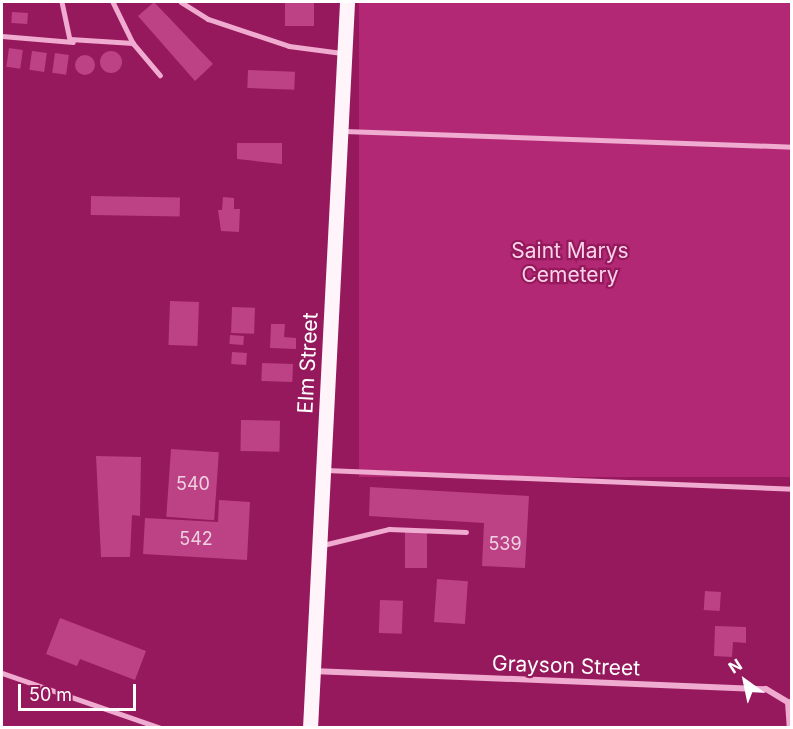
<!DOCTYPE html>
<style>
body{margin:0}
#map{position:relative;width:793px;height:729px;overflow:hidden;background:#95195c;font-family:Inter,sans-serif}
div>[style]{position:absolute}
.green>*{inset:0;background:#b22874;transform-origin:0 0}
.building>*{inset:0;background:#bd4185;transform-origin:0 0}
.round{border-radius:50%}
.lane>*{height:4.5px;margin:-2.25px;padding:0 2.25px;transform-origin:2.25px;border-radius:2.25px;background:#f0abd1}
.street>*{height:6px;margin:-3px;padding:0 3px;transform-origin:3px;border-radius:3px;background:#f0abd1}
.primary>*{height:15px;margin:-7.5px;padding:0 7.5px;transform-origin:7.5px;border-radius:7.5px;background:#fff4f9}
span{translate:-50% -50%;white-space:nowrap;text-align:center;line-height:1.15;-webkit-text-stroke:4.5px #95195c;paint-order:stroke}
.number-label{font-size:18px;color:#eed0e0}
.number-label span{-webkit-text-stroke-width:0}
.park-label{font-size:21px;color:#fbd2e9}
.street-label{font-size:21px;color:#fff}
.frame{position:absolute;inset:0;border:3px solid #fff;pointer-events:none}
.north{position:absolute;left:715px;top:651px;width:60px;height:60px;-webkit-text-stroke:4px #95195c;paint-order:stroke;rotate:327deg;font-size:16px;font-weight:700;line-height:24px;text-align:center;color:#fff}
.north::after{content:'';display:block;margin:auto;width:21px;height:27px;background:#fff;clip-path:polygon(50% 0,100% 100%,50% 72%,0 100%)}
.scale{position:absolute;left:18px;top:684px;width:118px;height:27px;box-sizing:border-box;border:3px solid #fff;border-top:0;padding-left:8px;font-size:18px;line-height:21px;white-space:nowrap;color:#fff;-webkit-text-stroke:4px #95195c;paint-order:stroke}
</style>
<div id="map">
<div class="green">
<div style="left:359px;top:2px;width:432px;height:475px"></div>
</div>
<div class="building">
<div style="clip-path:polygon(154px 2px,213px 64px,195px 81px,138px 16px)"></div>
<div style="left:285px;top:3px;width:29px;height:23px"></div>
<div style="left:12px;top:12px;width:16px;height:11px;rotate:4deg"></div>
<div style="left:9px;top:48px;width:14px;height:19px;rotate:8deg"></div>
<div class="round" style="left:100px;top:51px;width:22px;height:22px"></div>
<div style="left:32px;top:51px;width:15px;height:19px;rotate:8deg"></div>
<div style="left:55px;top:53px;width:14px;height:20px;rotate:8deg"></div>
<div class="round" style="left:75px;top:55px;width:20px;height:20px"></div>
<div style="left:248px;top:70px;width:47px;height:18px;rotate:2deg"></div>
<div style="clip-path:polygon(237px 143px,282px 143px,282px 164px,237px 159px)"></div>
<div style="left:91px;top:196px;width:89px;height:19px;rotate:1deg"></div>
<div style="clip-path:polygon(223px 197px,234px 198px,234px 209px,240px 209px,239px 232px,221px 231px,218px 210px,222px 210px)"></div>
<div style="left:170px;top:301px;width:29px;height:44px;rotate:2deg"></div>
<div style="left:232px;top:307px;width:23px;height:26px;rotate:2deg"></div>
<div style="clip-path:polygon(271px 324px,285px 324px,284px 337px,296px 338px,296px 349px,270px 348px)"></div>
<div style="left:230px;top:335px;width:14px;height:9px;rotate:4deg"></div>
<div style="left:232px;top:352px;width:15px;height:12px;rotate:4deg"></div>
<div style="left:262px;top:363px;width:31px;height:18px;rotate:2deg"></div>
<div style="left:241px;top:420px;width:39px;height:31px;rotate:1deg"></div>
<div style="left:171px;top:449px;width:48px;height:68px;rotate:4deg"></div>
<div style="clip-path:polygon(96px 456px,141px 457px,140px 516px,132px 515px,130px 557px,101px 557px)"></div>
<div style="clip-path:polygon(370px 487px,529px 496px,525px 568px,482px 566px,484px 523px,369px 516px)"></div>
<div style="clip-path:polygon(219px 500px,250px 502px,247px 560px,143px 554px,145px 518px,218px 522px)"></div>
<div style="left:405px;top:532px;width:22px;height:36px"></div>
<div style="left:437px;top:579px;width:31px;height:43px;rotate:4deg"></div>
<div style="left:705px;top:591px;width:16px;height:19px;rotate:4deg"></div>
<div style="left:380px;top:600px;width:23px;height:33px;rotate:2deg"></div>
<div style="clip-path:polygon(60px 618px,146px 651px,135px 680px,80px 659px,77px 666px,46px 654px)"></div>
<div style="clip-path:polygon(715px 626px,746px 627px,746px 643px,733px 642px,732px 657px,714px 656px)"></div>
</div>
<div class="lane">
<div style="left:62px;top:2px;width:38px;rotate:78deg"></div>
<div style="left:70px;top:39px;width:63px;rotate:3.6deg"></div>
<div style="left:133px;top:43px;width:42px;rotate:49.8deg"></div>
<div style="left:113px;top:2px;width:46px;rotate:64deg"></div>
<div style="left:181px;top:2px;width:32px;rotate:32deg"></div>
<div style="left:208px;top:19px;width:85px;rotate:18.4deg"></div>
<div style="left:289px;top:46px;width:53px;rotate:7.5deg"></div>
<div style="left:2px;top:36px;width:71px;rotate:4.8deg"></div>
<div style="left:344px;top:131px;width:448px;rotate:2deg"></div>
<div style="left:326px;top:470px;width:466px;rotate:2.3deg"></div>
<div style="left:323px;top:545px;width:68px;rotate:-13.6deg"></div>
<div style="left:389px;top:529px;width:77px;rotate:2.2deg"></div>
<div style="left:2px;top:673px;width:168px;rotate:19.1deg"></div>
</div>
<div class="street">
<div style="left:312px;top:671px;width:454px;rotate:2.3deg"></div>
<div style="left:766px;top:689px;width:26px;rotate:31deg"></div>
<div style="left:788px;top:702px;width:26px;rotate:86deg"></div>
</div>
<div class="primary">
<div style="left:310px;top:728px;width:727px;rotate:-87.08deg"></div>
</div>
<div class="number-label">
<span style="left:193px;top:484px">540</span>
<span style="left:196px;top:539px">542</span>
<span style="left:505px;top:544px">539</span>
</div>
<div class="park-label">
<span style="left:570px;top:263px">Saint Marys<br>Cemetery</span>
</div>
<div class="street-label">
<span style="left:308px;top:363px;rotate:-87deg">Elm Street</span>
<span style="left:566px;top:666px;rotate:2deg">Grayson Street</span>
</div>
<div class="frame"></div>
<div class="north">N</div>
<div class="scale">50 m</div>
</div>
